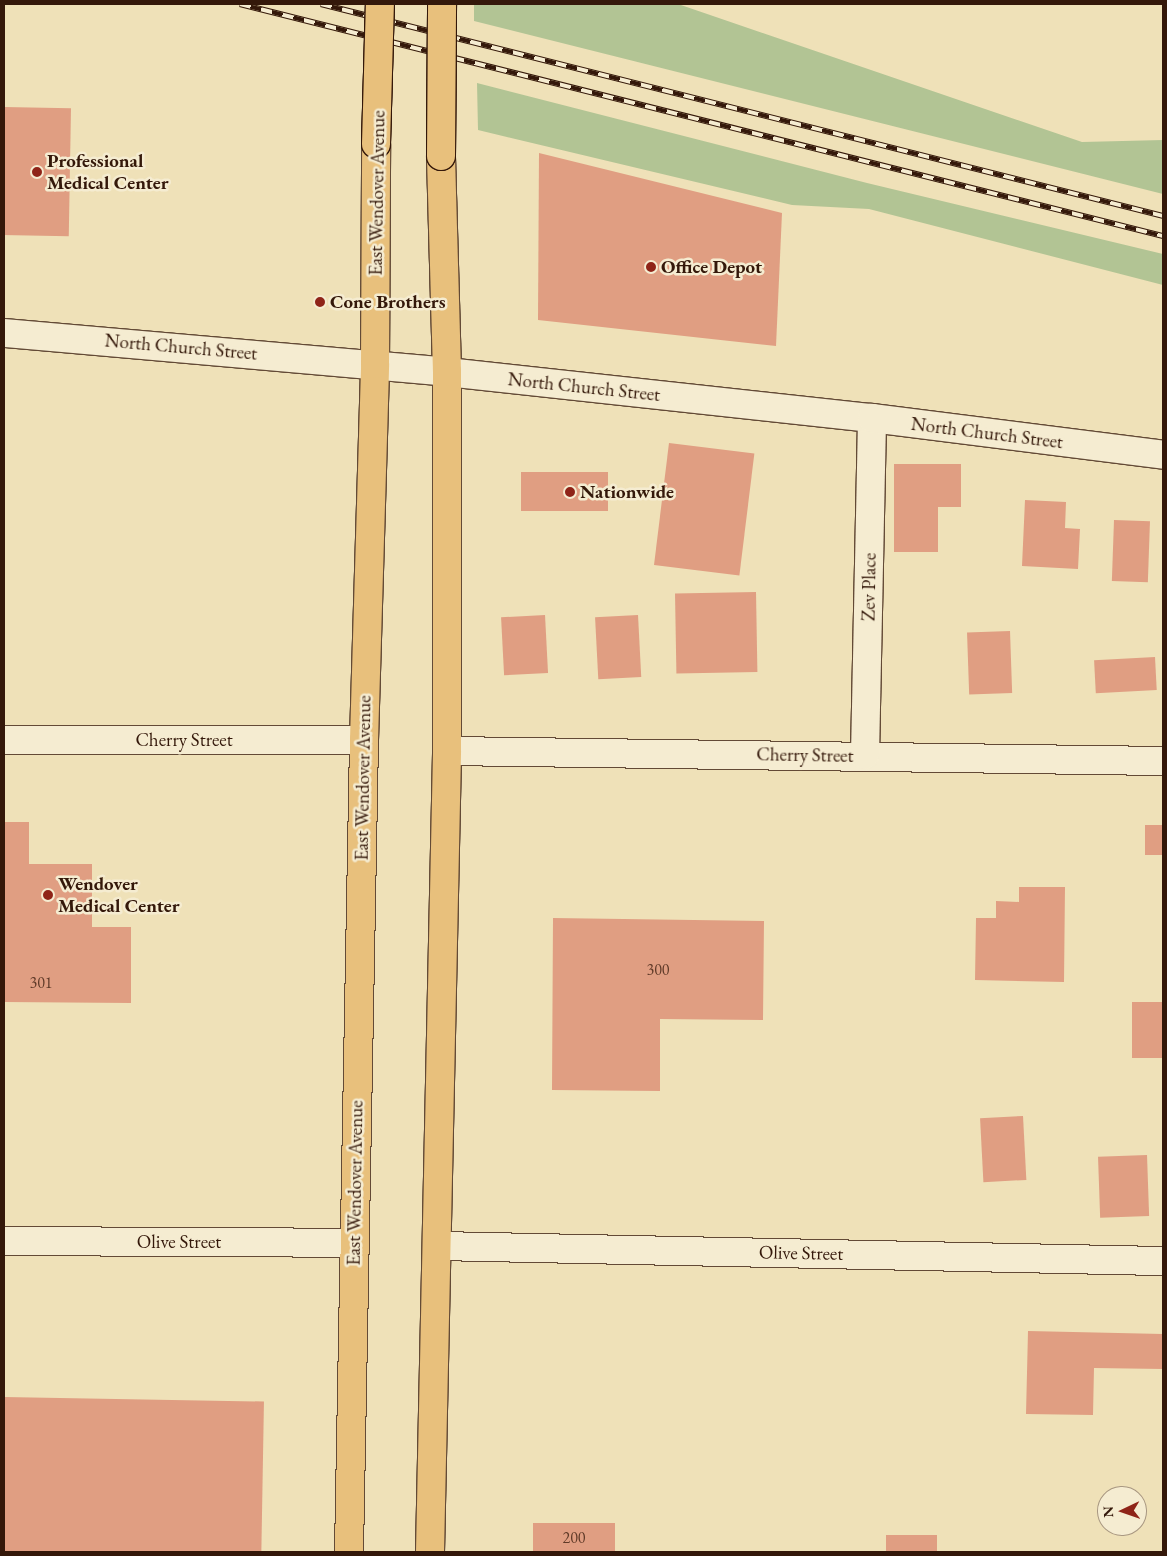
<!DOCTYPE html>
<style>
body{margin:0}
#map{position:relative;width:1167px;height:1556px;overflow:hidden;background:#efe1b8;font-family:"EB Garamond",serif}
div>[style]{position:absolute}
.green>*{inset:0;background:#b2c494}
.building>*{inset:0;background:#e09e82;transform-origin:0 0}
.roads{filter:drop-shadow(1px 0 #634a36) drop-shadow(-1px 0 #634a36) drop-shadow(0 1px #634a36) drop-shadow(0 -1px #634a36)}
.minor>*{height:28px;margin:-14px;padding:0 14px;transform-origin:14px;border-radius:14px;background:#f5ecd1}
.secondary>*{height:28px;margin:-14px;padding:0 14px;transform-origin:14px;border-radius:14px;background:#f5ecd1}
.trunk>*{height:28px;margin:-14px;padding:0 14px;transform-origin:14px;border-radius:14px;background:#e8c07c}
.rail>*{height:5.5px;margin-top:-2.75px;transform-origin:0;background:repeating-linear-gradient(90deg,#f5ecd1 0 11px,#34180a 0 22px);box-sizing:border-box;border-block:1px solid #34180a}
.bridges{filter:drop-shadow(1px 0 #34180a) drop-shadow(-1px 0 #34180a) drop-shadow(0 1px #34180a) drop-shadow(0 -1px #34180a)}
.trunk-bridge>*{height:28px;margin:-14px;padding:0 14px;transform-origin:14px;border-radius:14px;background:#e8c07c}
.dots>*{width:14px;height:14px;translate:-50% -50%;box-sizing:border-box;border:2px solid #f5ecd1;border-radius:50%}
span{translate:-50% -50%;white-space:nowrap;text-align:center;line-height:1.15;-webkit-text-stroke:5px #f5ecd1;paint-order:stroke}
.number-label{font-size:16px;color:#5f3a28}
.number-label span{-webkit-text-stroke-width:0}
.poi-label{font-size:19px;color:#34180a;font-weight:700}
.left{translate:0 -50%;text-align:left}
.street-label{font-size:19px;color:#34180a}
.frame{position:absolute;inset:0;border:5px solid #34180a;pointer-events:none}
.north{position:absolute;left:1097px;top:1486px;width:50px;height:50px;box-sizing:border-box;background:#f5ecd1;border:1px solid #a89781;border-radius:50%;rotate:267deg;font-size:14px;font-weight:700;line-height:20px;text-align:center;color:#34180a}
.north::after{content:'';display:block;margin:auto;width:18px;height:22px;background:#8f2418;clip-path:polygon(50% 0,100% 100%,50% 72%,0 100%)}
</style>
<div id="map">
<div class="green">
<div style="clip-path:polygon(474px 4px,678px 4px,1082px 142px,1163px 140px,1163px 194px,474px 21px)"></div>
<div style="clip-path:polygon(477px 83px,867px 183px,1163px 254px,1163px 285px,869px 209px,792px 205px,478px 130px)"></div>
</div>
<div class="building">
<div style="left:4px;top:107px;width:67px;height:128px;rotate:1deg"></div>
<div style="clip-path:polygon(539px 153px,782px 213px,776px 346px,538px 320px)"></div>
<div style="left:669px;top:443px;width:86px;height:123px;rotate:7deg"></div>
<div style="clip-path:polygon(894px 464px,961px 464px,961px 507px,938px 507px,938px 552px,894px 552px)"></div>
<div style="left:608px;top:472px;width:39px;height:87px;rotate:90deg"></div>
<div style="clip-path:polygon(1025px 500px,1066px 502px,1065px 528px,1080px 529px,1078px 569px,1022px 566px)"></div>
<div style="left:1114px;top:520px;width:36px;height:61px;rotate:2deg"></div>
<div style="left:756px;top:592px;width:80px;height:81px;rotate:89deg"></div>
<div style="left:545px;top:615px;width:58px;height:44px;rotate:87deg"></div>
<div style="left:638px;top:615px;width:62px;height:43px;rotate:87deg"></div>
<div style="left:1010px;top:631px;width:62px;height:43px;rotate:88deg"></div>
<div style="left:1155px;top:657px;width:33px;height:61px;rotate:87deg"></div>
<div style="clip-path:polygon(4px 822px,29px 822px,29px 864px,92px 864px,92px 927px,131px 927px,131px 1003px,4px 1002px)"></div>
<div style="left:1145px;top:825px;width:18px;height:30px"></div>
<div style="clip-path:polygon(1019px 887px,1065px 887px,1064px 982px,975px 980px,976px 918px,996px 918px,996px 901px,1019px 902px)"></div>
<div style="clip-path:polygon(553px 918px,764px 921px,763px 1020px,660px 1019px,660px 1091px,552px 1090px)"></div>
<div style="left:1163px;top:1002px;width:56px;height:31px;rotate:90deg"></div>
<div style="left:1023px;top:1116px;width:64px;height:43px;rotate:87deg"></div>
<div style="left:1147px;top:1155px;width:61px;height:49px;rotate:88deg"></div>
<div style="clip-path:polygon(1028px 1331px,1163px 1334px,1163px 1369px,1094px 1368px,1093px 1415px,1026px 1414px)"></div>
<div style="left:4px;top:1397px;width:260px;height:155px;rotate:1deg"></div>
<div style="left:615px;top:1523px;width:29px;height:82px;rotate:90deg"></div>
<div style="left:886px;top:1535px;width:51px;height:17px"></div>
</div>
<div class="roads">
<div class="minor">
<div style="left:4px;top:740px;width:360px"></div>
<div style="left:447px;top:751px;width:716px;rotate:0.8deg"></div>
<div style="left:865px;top:755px;width:337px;rotate:-88.8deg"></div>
<div style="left:4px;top:1241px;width:350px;rotate:0.3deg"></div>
<div style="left:438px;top:1246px;width:725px;rotate:1.19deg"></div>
</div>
<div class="secondary">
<div style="left:4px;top:333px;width:445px;rotate:5deg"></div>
<div style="left:447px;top:372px;width:427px;rotate:6.2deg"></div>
<div style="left:872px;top:418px;width:293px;rotate:7.2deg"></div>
</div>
<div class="trunk">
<div style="left:349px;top:1552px;width:812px;rotate:-88.94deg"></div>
<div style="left:364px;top:740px;width:376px;rotate:-88.3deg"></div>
<div style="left:375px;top:364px;width:220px;rotate:-89.7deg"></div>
<div style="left:430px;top:1552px;width:801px;rotate:-88.78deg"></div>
<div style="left:447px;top:751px;width:379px;rotate:-90deg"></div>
<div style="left:447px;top:372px;width:216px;rotate:-91.6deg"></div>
</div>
</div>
<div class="rail">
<div style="left:240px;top:4px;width:952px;rotate:14.11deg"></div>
<div style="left:321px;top:4px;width:868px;rotate:14.13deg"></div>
</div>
<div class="bridges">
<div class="trunk-bridge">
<div style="left:376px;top:144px;width:140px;rotate:-88.4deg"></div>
<div style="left:441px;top:156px;width:152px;rotate:-89.6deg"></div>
</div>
</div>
<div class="dots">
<div style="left:37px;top:172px;background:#8f2418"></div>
<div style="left:651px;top:267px;background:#8f2418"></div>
<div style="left:320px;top:302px;background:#8f2418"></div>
<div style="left:570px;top:492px;background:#8f2418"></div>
<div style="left:48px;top:895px;background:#8f2418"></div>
</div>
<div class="number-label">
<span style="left:658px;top:970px">300</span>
<span style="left:41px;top:983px">301</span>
<span style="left:574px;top:1538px">200</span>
</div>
<div class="poi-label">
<span class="left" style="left:47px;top:172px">Professional<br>Medical Center</span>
<span class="left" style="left:661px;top:267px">Office Depot</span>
<span class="left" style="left:330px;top:302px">Cone Brothers</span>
<span class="left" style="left:580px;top:492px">Nationwide</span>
<span class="left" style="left:58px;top:895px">Wendover<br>Medical Center</span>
</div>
<div class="street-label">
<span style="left:377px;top:193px;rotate:-89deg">East Wendover Avenue</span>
<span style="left:181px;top:347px;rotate:5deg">North Church Street</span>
<span style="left:584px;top:387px;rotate:6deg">North Church Street</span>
<span style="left:987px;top:433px;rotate:7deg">North Church Street</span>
<span style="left:869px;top:587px;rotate:-89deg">Zev Place</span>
<span style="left:184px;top:740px">Cherry Street</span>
<span style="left:805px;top:755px;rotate:1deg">Cherry Street</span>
<span style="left:363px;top:778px;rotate:-89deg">East Wendover Avenue</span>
<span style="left:355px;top:1183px;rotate:-89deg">East Wendover Avenue</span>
<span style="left:179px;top:1242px">Olive Street</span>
<span style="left:801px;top:1253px;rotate:1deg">Olive Street</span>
</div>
<div class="frame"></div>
<div class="north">N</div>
</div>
